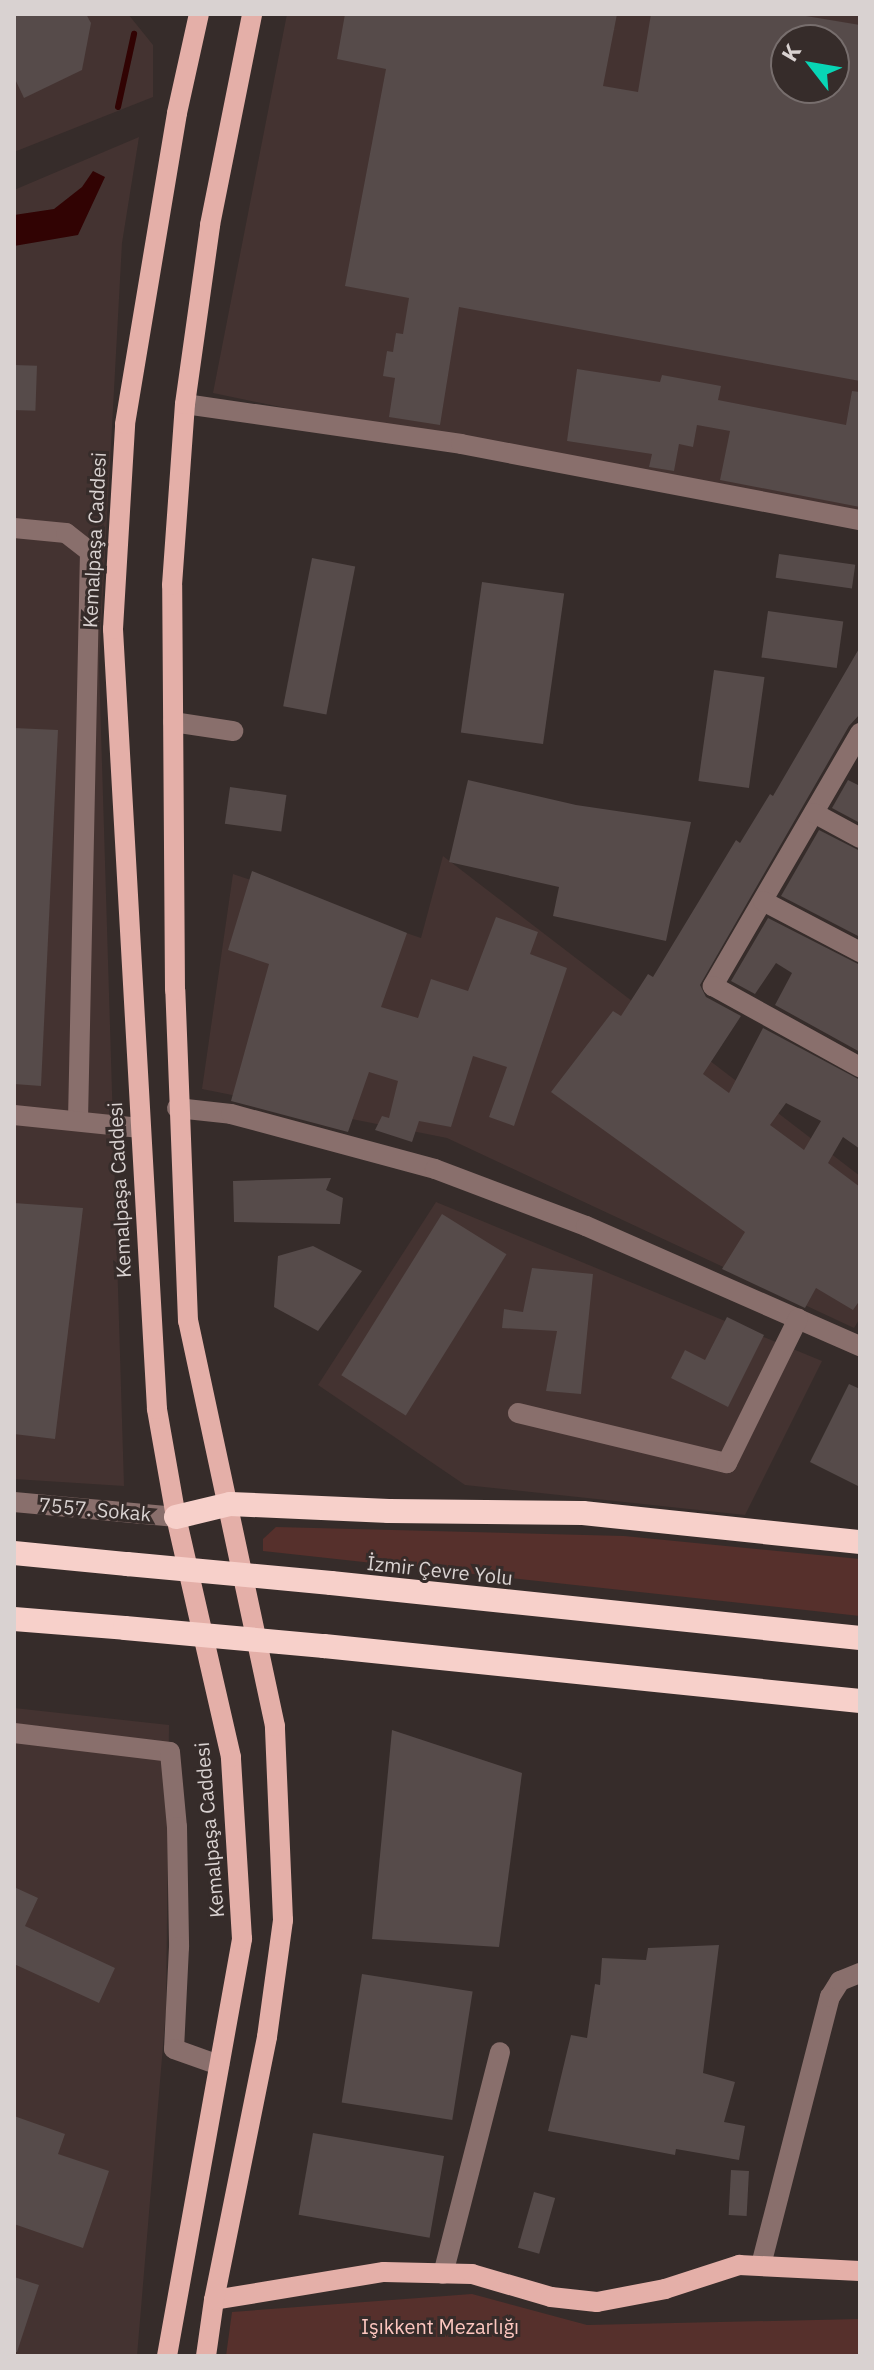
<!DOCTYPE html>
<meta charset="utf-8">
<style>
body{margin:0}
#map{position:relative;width:874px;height:2370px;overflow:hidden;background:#362c2a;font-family:"IBM Plex Sans",sans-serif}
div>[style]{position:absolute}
.built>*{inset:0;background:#443331}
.green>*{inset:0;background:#56302c}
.water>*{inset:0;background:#310303}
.stream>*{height:6px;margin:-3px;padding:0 3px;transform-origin:3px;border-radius:3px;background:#310303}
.building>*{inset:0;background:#564b4a;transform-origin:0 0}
.minor>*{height:20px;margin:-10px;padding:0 10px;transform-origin:10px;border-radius:10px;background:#896f6c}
.major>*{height:20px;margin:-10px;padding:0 10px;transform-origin:10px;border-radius:10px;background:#e4afa8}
.highway>*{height:24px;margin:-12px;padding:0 12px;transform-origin:12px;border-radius:12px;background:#f7d0ca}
.highway-bridge>*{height:24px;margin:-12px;padding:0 12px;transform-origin:12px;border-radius:12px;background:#f7d0ca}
span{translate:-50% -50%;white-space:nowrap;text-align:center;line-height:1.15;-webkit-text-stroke:6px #362c2a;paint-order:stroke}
.street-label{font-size:20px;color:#d9d2d1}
.park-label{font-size:20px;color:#fcc6bf}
.frame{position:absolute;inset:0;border:16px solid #d9d2d1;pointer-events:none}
.north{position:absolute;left:770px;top:24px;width:80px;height:80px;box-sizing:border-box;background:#362c2a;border:2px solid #776e6d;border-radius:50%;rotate:301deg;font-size:22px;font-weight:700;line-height:32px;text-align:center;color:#d9d2d1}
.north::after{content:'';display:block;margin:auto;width:28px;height:36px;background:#08d5b5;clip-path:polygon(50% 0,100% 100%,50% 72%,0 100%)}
</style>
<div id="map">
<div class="built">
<div style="clip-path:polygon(14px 14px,128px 14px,153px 45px,153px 97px,14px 152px)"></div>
<div style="clip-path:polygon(evenodd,287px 14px,860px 14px,860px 527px,213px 393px,287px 14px,786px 40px,834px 40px,834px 88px,786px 88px,786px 40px)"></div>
<div style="clip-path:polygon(139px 137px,122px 243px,99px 665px,124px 1486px,14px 1479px,14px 190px)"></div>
<div style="clip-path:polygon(443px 856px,860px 1176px,860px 1318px,854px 1328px,447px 1138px,202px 1089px,233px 874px,421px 938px)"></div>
<div style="clip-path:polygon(436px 1202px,822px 1361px,745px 1515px,465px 1485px,318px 1385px)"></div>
<div style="clip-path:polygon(14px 1708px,169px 1725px,166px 2010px,137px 2356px,14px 2356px)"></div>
</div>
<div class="green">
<div style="clip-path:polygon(276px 1527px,624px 1536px,860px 1559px,860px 1616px,263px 1551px,263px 1539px)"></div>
<div style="clip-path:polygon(472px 2294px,587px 2325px,860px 2319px,860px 2356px,226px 2356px,232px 2312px)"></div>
</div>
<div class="water">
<div style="clip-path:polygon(93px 171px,105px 177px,78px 235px,14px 246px,14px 215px,54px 209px,82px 187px)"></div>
</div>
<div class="stream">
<div style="left:118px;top:107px;width:75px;rotate:-77.6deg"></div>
</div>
<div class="building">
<div style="clip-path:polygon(14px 14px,86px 14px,91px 23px,82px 70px,24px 98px,14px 77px)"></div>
<div style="clip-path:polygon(evenodd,345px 14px,617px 14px,603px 86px,638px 92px,651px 14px,794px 14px,860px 25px,860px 381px,459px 307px,440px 425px,389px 417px,395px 378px,383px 376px,387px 351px,393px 352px,396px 333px,403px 334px,409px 298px,345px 286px,386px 69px,337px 59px,345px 14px,786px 40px,834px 40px,834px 88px,786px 88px,786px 40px)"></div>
<div style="left:14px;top:365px;width:23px;height:45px;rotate:2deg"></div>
<div style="clip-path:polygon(577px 369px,660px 382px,662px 375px,721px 386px,718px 400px,846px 425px,852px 391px,860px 392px,860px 507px,720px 480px,730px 431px,697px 425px,693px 447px,679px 444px,674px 471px,649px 467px,652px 454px,567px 441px)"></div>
<div style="left:779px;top:554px;width:77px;height:24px;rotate:8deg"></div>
<div style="left:312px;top:558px;width:44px;height:151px;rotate:11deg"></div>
<div style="left:482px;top:582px;width:83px;height:152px;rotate:8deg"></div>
<div style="left:768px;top:611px;width:76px;height:47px;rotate:8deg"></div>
<div style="clip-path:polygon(evenodd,860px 647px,860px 714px,849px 726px,700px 985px,706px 997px,741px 1016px,703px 1074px,729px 1093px,763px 1028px,860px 1080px,860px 1149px,843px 1137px,828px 1163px,860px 1187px,860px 1300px,853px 1310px,816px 1288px,805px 1308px,722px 1269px,745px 1232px,551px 1092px,613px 1011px,621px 1016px,648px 974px,653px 977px,736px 840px,740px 843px,770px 794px,773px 796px,860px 647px,786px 1103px,821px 1121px,804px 1150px,770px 1125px,786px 1103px)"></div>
<div style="left:714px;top:670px;width:51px;height:112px;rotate:8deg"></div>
<div style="clip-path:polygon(14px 728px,58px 730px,41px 1086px,14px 1084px)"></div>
<div style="clip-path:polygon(468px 780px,576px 805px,691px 822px,666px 941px,553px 916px,559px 887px,449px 862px)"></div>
<div style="clip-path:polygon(848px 780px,860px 786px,860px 823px,832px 808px)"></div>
<div style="left:230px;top:787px;width:57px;height:37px;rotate:8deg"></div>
<div style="clip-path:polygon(819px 830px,860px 851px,860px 937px,781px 896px)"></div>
<div style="clip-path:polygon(252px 871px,407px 933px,381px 1007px,418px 1018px,431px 979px,468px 991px,496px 917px,538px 932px,530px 954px,567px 968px,514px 1126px,489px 1117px,507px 1067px,473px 1056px,451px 1127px,419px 1121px,412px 1142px,375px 1130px,382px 1116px,389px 1118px,398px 1081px,369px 1072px,348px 1132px,231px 1101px,269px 964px,228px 950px)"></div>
<div style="clip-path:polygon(768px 918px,860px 965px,860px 1052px,775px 1005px,792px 973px,776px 963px,755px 994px,731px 981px)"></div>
<div style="clip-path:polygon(331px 1178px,326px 1190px,343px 1198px,340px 1224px,234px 1222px,233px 1181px)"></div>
<div style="clip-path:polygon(14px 1203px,83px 1208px,55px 1439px,14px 1434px)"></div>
<div style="left:442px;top:1214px;width:76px;height:190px;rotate:32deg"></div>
<div style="clip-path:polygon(313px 1246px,362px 1271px,318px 1331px,274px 1307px,278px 1256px)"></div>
<div style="clip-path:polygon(532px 1268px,593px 1274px,581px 1394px,546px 1391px,557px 1331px,502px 1328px,504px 1309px,523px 1312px)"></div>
<div style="clip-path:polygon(727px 1317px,764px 1335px,728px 1407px,671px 1378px,685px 1350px,705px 1360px)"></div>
<div style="clip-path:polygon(849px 1384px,860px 1389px,860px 1487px,810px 1462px)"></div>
<div style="clip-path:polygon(392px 1730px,522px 1773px,499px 1947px,372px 1939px)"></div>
<div style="clip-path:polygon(14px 1887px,38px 1898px,25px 1926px,115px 1968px,99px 2003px,14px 1964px)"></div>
<div style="clip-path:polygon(719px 1945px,703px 2073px,735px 2082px,724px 2122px,745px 2126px,739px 2160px,676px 2149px,675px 2155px,548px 2131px,571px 2035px,587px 2038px,595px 1984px,600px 1985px,602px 1958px,646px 1960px,648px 1948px)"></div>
<div style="left:362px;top:1974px;width:112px;height:130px;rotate:9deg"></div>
<div style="clip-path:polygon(14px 2116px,65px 2134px,58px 2154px,109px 2171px,83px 2248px,14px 2224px)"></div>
<div style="left:313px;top:2133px;width:133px;height:83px;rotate:10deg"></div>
<div style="left:731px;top:2170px;width:18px;height:45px;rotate:3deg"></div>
<div style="left:534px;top:2192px;width:22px;height:58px;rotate:16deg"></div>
<div style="clip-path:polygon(14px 2277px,39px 2285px,17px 2352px,14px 2352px)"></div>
</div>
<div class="minor">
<div style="left:185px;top:404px;width:279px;rotate:8.2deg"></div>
<div style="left:461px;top:444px;width:406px;rotate:10.8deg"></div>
<div style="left:14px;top:528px;width:52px;rotate:5.5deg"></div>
<div style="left:66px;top:533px;width:31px;rotate:38deg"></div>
<div style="left:90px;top:552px;width:569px;rotate:91.21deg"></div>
<div style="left:173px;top:722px;width:61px;rotate:8.5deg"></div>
<div style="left:860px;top:733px;width:293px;rotate:120.2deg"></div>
<div style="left:713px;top:986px;width:168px;rotate:28.9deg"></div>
<div style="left:814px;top:813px;width:52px;rotate:28.5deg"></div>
<div style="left:763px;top:901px;width:110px;rotate:27.7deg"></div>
<div style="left:177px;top:1108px;width:54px;rotate:6.3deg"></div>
<div style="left:231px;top:1114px;width:211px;rotate:15.1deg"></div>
<div style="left:435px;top:1169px;width:161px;rotate:20.7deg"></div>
<div style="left:586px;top:1226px;width:299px;rotate:23.7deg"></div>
<div style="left:14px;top:1115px;width:127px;rotate:5.9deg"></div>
<div style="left:518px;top:1413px;width:215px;rotate:13.5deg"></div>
<div style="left:727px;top:1463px;width:161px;rotate:-63.8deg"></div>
<div style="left:14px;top:1502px;width:163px;rotate:5.3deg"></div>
<div style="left:14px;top:1733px;width:157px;rotate:6.9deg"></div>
<div style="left:170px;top:1752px;width:75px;rotate:84.7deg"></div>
<div style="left:177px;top:1827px;width:120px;rotate:89deg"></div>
<div style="left:179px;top:1947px;width:102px;rotate:92.8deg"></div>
<div style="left:174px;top:2049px;width:48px;rotate:19.6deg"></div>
<div style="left:761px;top:2265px;width:277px;rotate:-75.6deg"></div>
<div style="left:830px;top:1997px;width:19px;rotate:-58deg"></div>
<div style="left:840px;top:1981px;width:22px;rotate:-22deg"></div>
<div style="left:443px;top:2274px;width:229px;rotate:-75.6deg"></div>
</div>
<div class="major">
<div style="left:214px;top:2300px;width:172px;rotate:-9.4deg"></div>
<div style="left:384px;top:2272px;width:88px;rotate:1.3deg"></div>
<div style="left:472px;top:2274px;width:82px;rotate:16.2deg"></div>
<div style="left:551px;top:2297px;width:46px;rotate:6.2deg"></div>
<div style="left:597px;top:2302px;width:69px;rotate:-10.8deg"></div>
<div style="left:665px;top:2289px;width:78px;rotate:-18deg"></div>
<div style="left:739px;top:2265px;width:121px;rotate:2.8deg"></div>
<div style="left:167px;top:2356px;width:424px;rotate:-79.8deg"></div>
<div style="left:242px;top:1939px;width:182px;rotate:-93.5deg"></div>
<div style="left:231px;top:1757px;width:246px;rotate:-102.9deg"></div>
<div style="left:176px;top:1517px;width:110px;rotate:-100deg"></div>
<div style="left:157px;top:1409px;width:781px;rotate:-93.23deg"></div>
<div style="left:113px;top:629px;width:205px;rotate:-86.6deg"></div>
<div style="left:125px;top:424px;width:315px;rotate:-80.5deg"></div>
<div style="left:177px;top:113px;width:101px;rotate:-77.5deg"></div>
<div style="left:206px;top:2356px;width:57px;rotate:-81.9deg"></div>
<div style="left:214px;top:2300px;width:268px;rotate:-78.6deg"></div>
<div style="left:267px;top:2037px;width:118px;rotate:-82.2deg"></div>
<div style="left:283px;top:1920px;width:194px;rotate:-92.4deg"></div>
<div style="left:275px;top:1726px;width:414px;rotate:-102.1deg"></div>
<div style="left:188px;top:1321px;width:331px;rotate:-92.2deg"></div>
<div style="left:175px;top:990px;width:405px;rotate:-90.4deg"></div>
<div style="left:172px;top:585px;width:181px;rotate:-85.9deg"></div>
<div style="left:185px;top:404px;width:181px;rotate:-82deg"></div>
<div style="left:210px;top:225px;width:215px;rotate:-78.7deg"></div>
</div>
<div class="highway">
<div style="left:176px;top:1517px;width:56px;rotate:-13.5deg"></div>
<div style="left:230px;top:1504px;width:159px;rotate:2.5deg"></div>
<div style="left:389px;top:1511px;width:194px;rotate:0.6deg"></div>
<div style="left:583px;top:1513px;width:279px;rotate:6deg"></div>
<div style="left:14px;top:1553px;width:114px;rotate:5.6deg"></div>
<div style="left:331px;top:1583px;width:532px;rotate:5.94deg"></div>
<div style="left:14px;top:1619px;width:111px;rotate:4.6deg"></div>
<div style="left:324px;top:1646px;width:539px;rotate:5.86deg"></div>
</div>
<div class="highway-bridge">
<div style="left:127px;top:1564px;width:205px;rotate:5.3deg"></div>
<div style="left:125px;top:1628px;width:200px;rotate:5.2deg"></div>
</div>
<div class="street-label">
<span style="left:94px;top:540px;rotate:-87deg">Kemalpaşa Caddesi</span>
<span style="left:119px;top:1190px;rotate:-93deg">Kemalpaşa Caddesi</span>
<span style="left:95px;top:1509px;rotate:5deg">7557. Sokak</span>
<span style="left:440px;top:1570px;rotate:6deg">İzmir Çevre Yolu</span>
<span style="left:209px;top:1830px;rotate:-95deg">Kemalpaşa Caddesi</span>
</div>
<div class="park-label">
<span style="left:440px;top:2326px">Işıkkent Mezarlığı</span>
</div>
<div class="frame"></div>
<div class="north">K</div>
</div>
